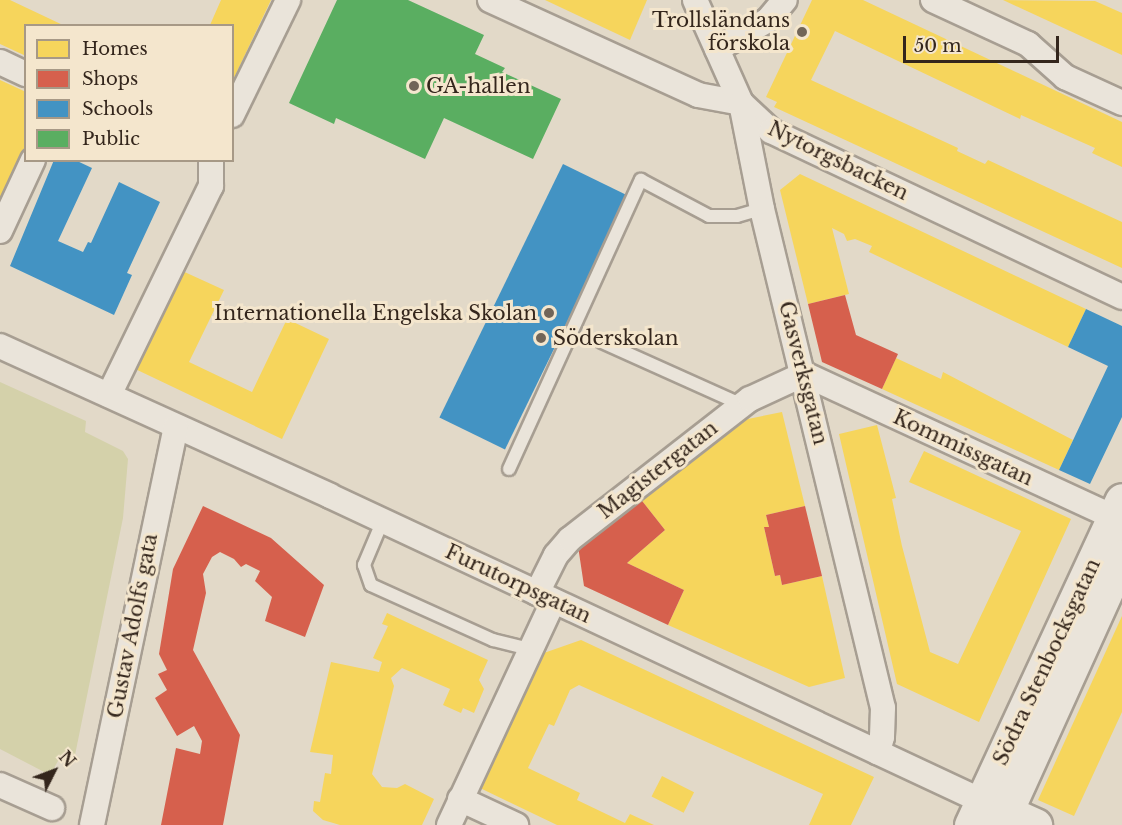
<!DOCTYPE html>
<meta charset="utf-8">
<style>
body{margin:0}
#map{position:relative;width:1122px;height:825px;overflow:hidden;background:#e2d9c8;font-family:"Libre Baskerville",serif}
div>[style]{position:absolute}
.green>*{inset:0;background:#d4d1aa}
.homes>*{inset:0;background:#f6d55c;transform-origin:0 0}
.shops>*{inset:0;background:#d6604d}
.schools>*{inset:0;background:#4393c3;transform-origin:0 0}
.public>*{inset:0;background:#5aae61}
.roads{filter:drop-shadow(2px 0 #a79e92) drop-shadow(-2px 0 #a79e92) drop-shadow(0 2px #a79e92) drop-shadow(0 -2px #a79e92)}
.lane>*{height:12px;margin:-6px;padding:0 6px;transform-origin:6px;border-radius:6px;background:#eae4da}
.street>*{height:24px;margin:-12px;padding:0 12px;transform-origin:12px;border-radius:12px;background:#eae4da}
.secondary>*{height:33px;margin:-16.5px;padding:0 16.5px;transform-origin:16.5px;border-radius:16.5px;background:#eae4da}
.dots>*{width:16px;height:16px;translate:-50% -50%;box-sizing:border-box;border:3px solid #f4e6cd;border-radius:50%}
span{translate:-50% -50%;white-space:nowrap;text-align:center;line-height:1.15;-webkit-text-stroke:6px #f4e6cd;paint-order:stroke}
.poi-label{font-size:20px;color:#34261c}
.right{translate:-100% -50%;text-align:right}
.left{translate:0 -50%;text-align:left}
.street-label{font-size:20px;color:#34261c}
.legend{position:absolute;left:24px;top:24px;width:210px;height:138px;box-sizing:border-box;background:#f4e6cd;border:2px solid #a79986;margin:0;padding:8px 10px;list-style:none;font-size:18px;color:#34261c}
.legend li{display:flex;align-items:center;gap:12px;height:30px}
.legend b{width:30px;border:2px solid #a79986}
.north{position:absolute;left:24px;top:741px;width:60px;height:60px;-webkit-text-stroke:4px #f4e6cd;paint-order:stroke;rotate:48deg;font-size:16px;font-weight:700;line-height:24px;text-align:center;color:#34261c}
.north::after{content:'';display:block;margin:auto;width:21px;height:27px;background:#34261c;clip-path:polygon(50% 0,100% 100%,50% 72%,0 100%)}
.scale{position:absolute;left:903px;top:36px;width:156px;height:27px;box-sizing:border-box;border:3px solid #34261c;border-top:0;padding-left:8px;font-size:18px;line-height:21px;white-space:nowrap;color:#34261c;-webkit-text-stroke:4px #f4e6cd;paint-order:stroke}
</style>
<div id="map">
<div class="green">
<div style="clip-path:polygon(0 382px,86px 421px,85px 432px,123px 451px,128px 459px,123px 518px,74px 760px,58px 761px,50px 775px,0 749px)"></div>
</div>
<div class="homes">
<div style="clip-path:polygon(0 0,10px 0,65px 26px,26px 26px,26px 56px,0 44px)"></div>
<div style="clip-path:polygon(221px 0,271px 0,232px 82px,232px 26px,210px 25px)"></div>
<div style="clip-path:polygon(545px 0,647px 0,630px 40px)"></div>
<div style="clip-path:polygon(812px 0,863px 0,1122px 122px,1122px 167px,1092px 153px,1095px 148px,1021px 115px,1020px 119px,835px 31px,811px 80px,958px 148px,957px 151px,985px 164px,988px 160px,1122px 222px,1122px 268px,774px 107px,777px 102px,766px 97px)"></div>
<div style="clip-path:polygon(1003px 0,1095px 1px,1122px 13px,1122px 55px)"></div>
<div style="clip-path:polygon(0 80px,26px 92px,26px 152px,0 206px)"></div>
<div style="clip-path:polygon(800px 174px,1086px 309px,1068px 347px,869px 252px,872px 246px,855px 239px,847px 241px,844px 234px,832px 228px,849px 294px,808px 304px,780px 190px)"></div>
<div style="clip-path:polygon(178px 269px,224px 290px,189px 362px,252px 392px,287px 319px,329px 339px,282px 439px,131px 367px)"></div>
<div style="clip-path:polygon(896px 358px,941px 379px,943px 372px,1073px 440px,1059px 470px,882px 389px)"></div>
<div style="clip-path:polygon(782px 412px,805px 506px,766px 515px,769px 527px,764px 527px,775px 576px,780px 575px,782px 585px,822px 576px,845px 678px,809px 687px,668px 625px,684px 590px,627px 563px,665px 530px,639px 497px,738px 421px)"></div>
<div style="clip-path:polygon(877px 425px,896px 498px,892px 499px,902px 546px,930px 652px,958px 664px,1021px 531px,909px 482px,924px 451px,1071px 519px,979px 722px,897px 684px,839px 434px)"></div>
<div style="clip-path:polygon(387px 613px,488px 660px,479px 680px,484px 689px,474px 713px,463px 708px,461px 713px,443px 705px,450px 689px,402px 668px,391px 678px,394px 686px,372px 774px,382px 787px,397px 788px,405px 784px,434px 799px,422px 825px,340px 825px,323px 820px,313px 811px,314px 801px,320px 802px,325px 773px,331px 774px,333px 755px,310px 752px,331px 662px,379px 672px,382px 662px,373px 658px,388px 626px,382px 624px)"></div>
<div style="clip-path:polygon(1122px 616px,1122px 712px,1074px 816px,1038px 800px)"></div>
<div style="clip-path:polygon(581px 640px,874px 777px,851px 825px,809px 825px,823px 794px,579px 685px,570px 690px,554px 726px,549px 724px,528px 768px,580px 793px,577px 800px,625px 823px,630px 814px,654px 825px,557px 825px,480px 788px,541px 654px)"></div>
<div style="left:662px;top:776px;width:36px;height:23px;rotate:27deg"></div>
</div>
<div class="shops">
<div style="clip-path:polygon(845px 295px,856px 335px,898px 354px,882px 389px,822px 362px,808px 304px)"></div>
<div style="clip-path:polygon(639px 497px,665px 530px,627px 563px,684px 590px,668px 625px,584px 586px,578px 546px)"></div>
<div style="clip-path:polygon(203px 506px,271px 538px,324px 585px,305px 637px,265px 621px,272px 597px,255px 581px,260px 571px,246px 564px,241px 567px,234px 559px,220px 552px,212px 557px,203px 574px,206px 593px,193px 650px,240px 735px,223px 825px,161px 825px,176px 748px,200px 754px,202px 741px,194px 726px,177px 736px,155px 698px,167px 690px,158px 674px,167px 670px,159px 654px,173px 569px)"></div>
<div style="clip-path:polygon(805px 506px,822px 576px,782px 585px,780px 575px,775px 576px,764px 527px,769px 527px,766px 515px)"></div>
</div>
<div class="schools">
<div style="clip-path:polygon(54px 160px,75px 160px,92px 168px,58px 241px,83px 252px,88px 242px,91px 243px,119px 182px,160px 202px,127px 273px,132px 275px,114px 315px,10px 266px)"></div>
<div style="left:563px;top:164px;width:73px;height:282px;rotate:26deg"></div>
<div style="clip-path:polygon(1086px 309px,1122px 326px,1122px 417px,1090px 484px,1059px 470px,1108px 366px,1068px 347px)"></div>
</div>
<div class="public">
<div style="clip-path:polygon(337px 0,408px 0,484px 35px,475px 54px,505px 68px,502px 72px,561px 99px,533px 159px,444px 118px,425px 159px,336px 118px,334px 124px,289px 103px)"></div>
</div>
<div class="roads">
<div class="lane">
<div style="left:602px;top:342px;width:154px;rotate:24.2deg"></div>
<div style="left:509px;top:469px;width:318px;rotate:-65.5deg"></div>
<div style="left:641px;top:180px;width:77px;rotate:27.9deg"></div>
<div style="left:709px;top:216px;width:28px"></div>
<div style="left:737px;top:216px;width:26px;rotate:-16deg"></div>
<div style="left:383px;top:520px;width:49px;rotate:112.9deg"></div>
<div style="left:364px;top:565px;width:21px;rotate:71deg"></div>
<div style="left:371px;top:585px;width:134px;rotate:24.3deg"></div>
<div style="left:493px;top:640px;width:38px;rotate:14deg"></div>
</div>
<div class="street">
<div style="left:490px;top:0;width:229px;rotate:24.5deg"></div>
<div style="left:698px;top:95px;width:44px;rotate:10.5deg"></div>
<div style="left:741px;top:103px;width:41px;rotate:43deg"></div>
<div style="left:771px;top:131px;width:388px;rotate:25.3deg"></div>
<div style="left:695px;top:0;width:113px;rotate:65.9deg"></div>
<div style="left:741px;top:103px;width:108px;rotate:78.8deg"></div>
<div style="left:762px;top:209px;width:513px;rotate:76.37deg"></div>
<div style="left:883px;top:708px;width:29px;rotate:92deg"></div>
<div style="left:882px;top:737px;width:16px;rotate:105deg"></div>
<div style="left:933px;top:0;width:105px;rotate:24.9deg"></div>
<div style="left:1028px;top:44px;width:50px;rotate:41.7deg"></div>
<div style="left:1065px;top:77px;width:63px;rotate:24.5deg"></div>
<div style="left:717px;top:49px;width:59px;rotate:-29.6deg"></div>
<div style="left:768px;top:20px;width:26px;rotate:-50deg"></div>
<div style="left:0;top:62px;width:29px;rotate:25deg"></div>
<div style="left:232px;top:115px;width:128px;rotate:-64deg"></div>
<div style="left:0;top:231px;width:78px;rotate:-65.1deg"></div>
<div style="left:0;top:346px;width:362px;rotate:24.4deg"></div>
<div style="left:330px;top:496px;width:720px;rotate:25.07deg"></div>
<div style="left:804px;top:374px;width:350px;rotate:24.8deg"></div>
<div style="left:109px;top:395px;width:233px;rotate:-64deg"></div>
<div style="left:211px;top:186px;width:26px;rotate:-90deg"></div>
<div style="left:537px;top:593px;width:42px;rotate:-63.4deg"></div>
<div style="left:556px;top:555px;width:21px;rotate:-49deg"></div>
<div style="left:570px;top:539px;width:228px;rotate:-37.9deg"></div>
<div style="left:750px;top:399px;width:60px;rotate:-24.8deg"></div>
<div style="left:0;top:785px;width:57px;rotate:23.9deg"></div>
<div style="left:460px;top:799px;width:62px;rotate:24.9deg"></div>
<div style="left:92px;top:825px;width:407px;rotate:-78.1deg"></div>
<div style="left:449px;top:825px;width:246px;rotate:-65deg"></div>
</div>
<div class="secondary">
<div style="left:986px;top:803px;width:54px;rotate:24.2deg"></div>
<div style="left:971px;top:825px;width:358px;rotate:-65.1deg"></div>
<div style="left:1000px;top:825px;width:295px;rotate:-65.6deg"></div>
</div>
</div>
<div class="dots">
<div style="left:802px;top:32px;background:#716558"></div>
<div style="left:414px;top:86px;background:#716558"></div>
<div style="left:549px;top:313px;background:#716558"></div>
<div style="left:541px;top:338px;background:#716558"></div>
</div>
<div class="poi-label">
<span class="right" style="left:790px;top:32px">Trollsländans<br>förskola</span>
<span class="left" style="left:426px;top:86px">GA-hallen</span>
<span class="right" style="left:537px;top:313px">Internationella Engelska Skolan</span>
<span class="left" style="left:553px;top:338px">Söderskolan</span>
</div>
<div class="street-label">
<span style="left:838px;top:161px;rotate:26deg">Nytorgsbacken</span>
<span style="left:803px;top:373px;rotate:76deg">Gasverksgatan</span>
<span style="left:963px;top:448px;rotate:25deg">Kommissgatan</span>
<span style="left:658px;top:470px;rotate:-38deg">Magistergatan</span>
<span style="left:518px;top:584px;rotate:25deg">Furutorpsgatan</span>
<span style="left:133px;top:626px;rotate:-79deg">Gustav Adolfs gata</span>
<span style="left:1047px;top:662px;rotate:-65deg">Södra Stenbocksgatan</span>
</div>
<ul class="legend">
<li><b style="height:16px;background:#f6d55c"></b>Homes</li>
<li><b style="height:16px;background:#d6604d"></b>Shops</li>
<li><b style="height:16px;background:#4393c3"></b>Schools</li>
<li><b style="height:16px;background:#5aae61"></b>Public</li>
</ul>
<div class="north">N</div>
<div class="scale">50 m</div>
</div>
